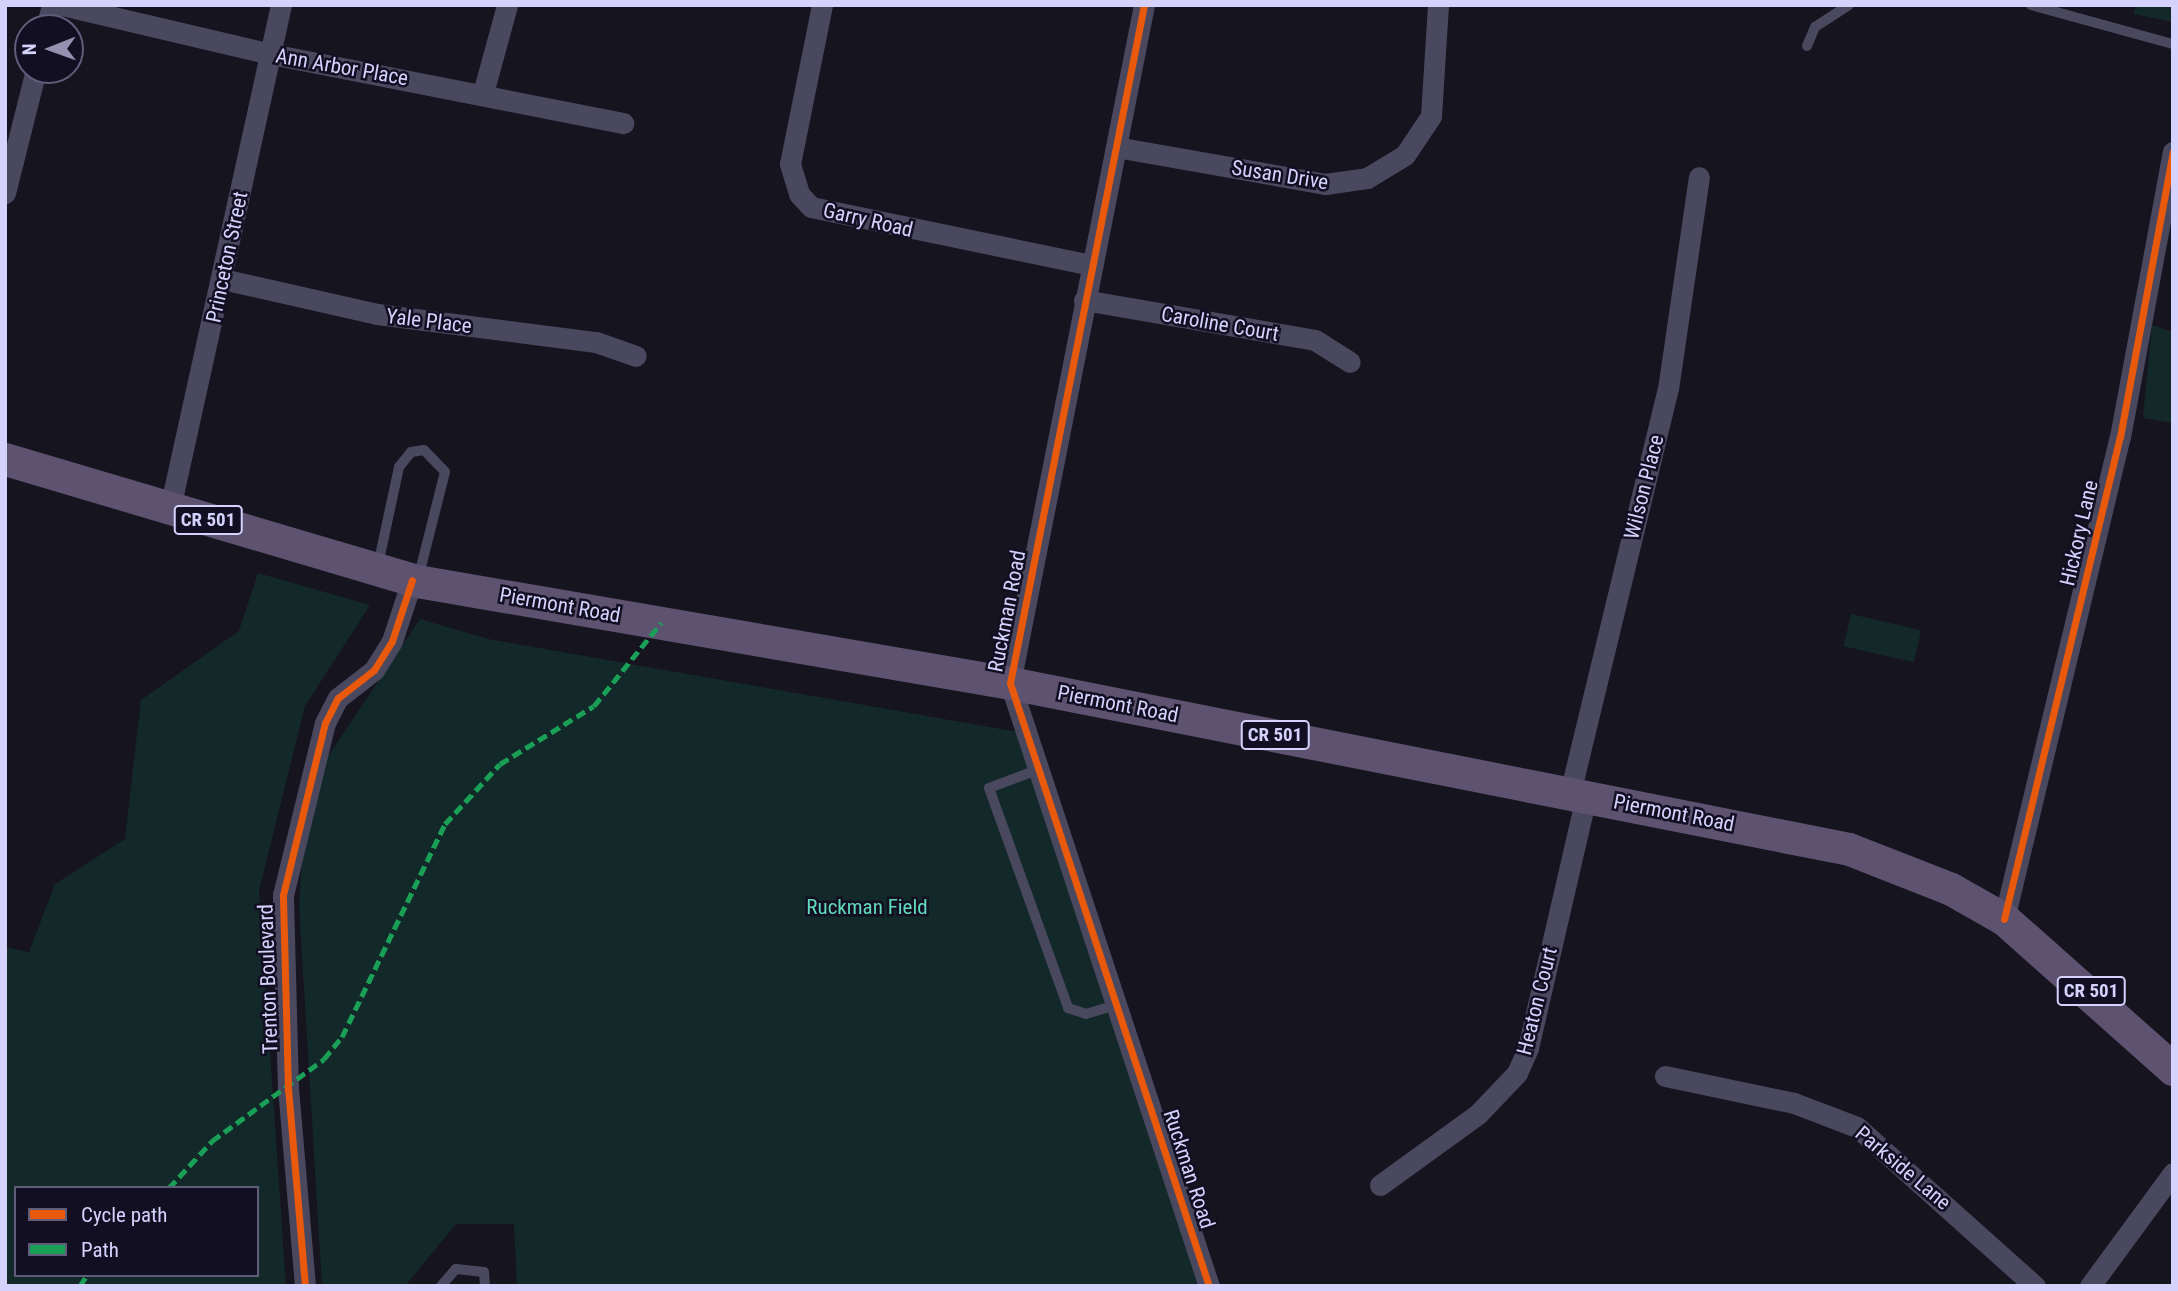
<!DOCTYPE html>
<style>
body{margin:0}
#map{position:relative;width:2178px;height:1291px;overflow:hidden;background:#16141e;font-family:"Roboto Condensed",sans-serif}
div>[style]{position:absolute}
.green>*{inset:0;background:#132929;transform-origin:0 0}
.lane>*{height:10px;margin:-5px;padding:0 5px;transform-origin:5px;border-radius:5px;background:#49485f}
.street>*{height:21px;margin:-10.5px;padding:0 10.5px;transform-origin:10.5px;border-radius:10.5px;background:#49485f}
.primary>*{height:33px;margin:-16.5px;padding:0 16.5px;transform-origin:16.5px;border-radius:16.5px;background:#5d5270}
.quiet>*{height:5px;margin-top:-2.5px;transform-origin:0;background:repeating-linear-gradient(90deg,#1a9f57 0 10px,transparent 0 15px)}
.cycleway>*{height:7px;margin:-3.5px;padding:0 3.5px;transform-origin:3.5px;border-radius:3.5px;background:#e8590c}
span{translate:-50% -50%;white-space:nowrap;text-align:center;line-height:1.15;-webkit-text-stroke:5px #120f23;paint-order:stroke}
.shield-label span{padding:2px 5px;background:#120f23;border:2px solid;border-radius:5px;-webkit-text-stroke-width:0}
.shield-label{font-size:19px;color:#d6d2fe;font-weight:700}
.street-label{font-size:21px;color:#d6d2fe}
.park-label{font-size:21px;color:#60dbbb}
.frame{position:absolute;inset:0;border:7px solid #d6d2fe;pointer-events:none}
.legend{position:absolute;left:14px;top:1186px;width:245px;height:91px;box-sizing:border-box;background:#120f23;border:2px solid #605d7b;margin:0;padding:9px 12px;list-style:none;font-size:21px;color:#d6d2fe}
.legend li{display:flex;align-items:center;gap:14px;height:35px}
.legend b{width:35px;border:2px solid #605d7b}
.north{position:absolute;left:14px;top:14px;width:70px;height:70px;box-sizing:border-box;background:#120f23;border:2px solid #605d7b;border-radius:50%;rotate:269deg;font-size:19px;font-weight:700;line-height:28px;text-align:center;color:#d6d2fe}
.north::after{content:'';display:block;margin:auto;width:24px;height:32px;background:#9390b0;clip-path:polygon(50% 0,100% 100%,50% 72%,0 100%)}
</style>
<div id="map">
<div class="green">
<div style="clip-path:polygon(2136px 5px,2173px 5px,2173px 22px,2134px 14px)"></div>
<div style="clip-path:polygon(2152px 325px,2173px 332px,2173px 423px,2143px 418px)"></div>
<div style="clip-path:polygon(evenodd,258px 573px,370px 605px,305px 706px,259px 891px,286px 1286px,5px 1286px,5px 947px,29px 952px,55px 884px,125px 839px,141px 700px,239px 631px,258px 573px,16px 1188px,257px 1188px,257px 1275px,16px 1275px,16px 1188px)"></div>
<div style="left:1851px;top:614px;width:72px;height:33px;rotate:13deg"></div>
<div style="clip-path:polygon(420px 619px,488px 639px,1018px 732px,1206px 1286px,517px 1286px,514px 1224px,456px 1224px,405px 1286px,322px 1286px,299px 905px,306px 789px)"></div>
</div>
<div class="lane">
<div style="left:2031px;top:5px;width:147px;rotate:15.4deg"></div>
<div style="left:1807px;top:46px;width:21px;rotate:-67deg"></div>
<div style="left:1815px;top:27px;width:40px;rotate:-32.9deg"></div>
<div style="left:378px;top:565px;width:100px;rotate:-77.9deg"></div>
<div style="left:399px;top:467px;width:19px;rotate:-51deg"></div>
<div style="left:411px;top:452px;width:13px;rotate:-9deg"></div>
<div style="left:424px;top:450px;width:30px;rotate:46deg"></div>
<div style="left:445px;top:472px;width:110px;rotate:104.2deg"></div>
<div style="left:1037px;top:770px;width:51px;rotate:159.4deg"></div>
<div style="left:989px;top:788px;width:234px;rotate:70.2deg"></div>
<div style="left:1068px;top:1008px;width:19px;rotate:18deg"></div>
<div style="left:1086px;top:1014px;width:31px;rotate:-17deg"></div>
<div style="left:441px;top:1286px;width:23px;rotate:-49deg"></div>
<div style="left:456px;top:1269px;width:28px;rotate:6deg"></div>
<div style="left:484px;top:1272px;width:14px;rotate:86deg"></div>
</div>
<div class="street">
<div style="left:62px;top:5px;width:215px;rotate:13.2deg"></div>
<div style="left:271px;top:54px;width:359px;rotate:11.1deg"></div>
<div style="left:822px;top:5px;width:162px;rotate:101.4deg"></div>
<div style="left:790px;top:164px;width:31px;rotate:73deg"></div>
<div style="left:799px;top:194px;width:18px;rotate:47deg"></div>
<div style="left:811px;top:207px;width:285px;rotate:11.7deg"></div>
<div style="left:1144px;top:5px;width:691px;rotate:101.18deg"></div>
<div style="left:1010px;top:683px;width:635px;rotate:71.74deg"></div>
<div style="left:46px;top:28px;width:24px;rotate:-75deg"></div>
<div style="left:483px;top:93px;width:91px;rotate:-74.7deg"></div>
<div style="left:1116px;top:147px;width:212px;rotate:10deg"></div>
<div style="left:1325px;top:184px;width:42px;rotate:-8.1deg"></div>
<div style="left:1367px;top:178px;width:44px;rotate:-31.2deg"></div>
<div style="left:1405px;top:155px;width:47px;rotate:-56.3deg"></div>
<div style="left:1431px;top:116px;width:111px;rotate:-86.4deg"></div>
<div style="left:5px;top:193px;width:127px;rotate:-75.9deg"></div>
<div style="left:222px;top:279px;width:159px;rotate:12.7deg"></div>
<div style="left:377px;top:314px;width:221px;rotate:7.3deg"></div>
<div style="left:596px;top:342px;width:42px;rotate:19.3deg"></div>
<div style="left:1084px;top:300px;width:234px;rotate:9.8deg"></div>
<div style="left:1315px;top:340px;width:41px;rotate:32.2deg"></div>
<div style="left:170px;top:508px;width:515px;rotate:-77.56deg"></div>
<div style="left:1570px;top:793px;width:416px;rotate:-76.4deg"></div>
<div style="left:1668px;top:389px;width:214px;rotate:-81.7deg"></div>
<div style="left:2004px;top:919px;width:496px;rotate:-76.5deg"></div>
<div style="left:2120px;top:437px;width:290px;rotate:-79.5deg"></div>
<div style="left:1665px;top:1076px;width:132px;rotate:11.8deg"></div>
<div style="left:1794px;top:1103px;width:67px;rotate:20.9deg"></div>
<div style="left:1857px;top:1127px;width:239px;rotate:41.8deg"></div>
<div style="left:1380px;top:1185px;width:121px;rotate:-35.9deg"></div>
<div style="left:1478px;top:1114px;width:57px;rotate:-46.4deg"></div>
<div style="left:1517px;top:1073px;width:27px;rotate:-66deg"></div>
<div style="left:1528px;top:1048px;width:259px;rotate:-77deg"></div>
<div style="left:305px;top:1286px;width:198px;rotate:-94.9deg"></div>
<div style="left:288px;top:1089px;width:194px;rotate:-91.5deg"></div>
<div style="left:283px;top:895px;width:177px;rotate:-76.3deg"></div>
<div style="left:325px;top:723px;width:28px;rotate:-63deg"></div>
<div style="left:338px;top:698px;width:46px;rotate:-37.9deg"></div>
<div style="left:374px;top:670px;width:34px;rotate:-58deg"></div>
<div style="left:392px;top:641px;width:64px;rotate:-71.8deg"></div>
<div style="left:2090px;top:1286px;width:140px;rotate:-53.7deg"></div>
</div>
<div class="primary">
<div style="left:5px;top:459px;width:430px;rotate:16.5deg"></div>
<div style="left:417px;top:581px;width:602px;rotate:9.76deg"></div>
<div style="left:1010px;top:683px;width:855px;rotate:11.19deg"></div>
<div style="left:1849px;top:849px;width:110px;rotate:21.4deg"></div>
<div style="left:1951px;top:889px;width:61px;rotate:29.5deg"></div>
<div style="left:2004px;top:919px;width:226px;rotate:41.6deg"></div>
</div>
<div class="quiet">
<div style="left:169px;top:1188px;width:64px;rotate:-47.5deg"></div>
<div style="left:212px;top:1141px;width:139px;rotate:-36.2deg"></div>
<div style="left:324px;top:1059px;width:28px;rotate:-51deg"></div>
<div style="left:342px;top:1037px;width:237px;rotate:-64.2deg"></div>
<div style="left:445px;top:824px;width:81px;rotate:-47.5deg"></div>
<div style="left:500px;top:764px;width:110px;rotate:-31.7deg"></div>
<div style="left:594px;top:706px;width:107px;rotate:-51.1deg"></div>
<div style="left:80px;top:1286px;width:13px;rotate:-58deg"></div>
</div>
<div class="cycleway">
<div style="left:1144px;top:5px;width:691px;rotate:101.18deg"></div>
<div style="left:1010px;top:683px;width:635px;rotate:71.74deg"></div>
<div style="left:2004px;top:919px;width:496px;rotate:-76.5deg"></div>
<div style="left:2120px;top:437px;width:290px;rotate:-79.5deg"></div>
<div style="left:305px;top:1286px;width:198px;rotate:-94.9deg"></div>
<div style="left:288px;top:1089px;width:194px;rotate:-91.5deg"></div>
<div style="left:283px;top:895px;width:177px;rotate:-76.3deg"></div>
<div style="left:325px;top:723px;width:28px;rotate:-63deg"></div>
<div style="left:338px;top:698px;width:46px;rotate:-37.9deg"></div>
<div style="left:374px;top:670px;width:34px;rotate:-58deg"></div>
<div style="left:392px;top:641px;width:64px;rotate:-71.8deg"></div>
</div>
<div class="shield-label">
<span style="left:208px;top:520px">CR 501</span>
<span style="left:1275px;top:735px">CR 501</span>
<span style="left:2091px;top:991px">CR 501</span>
</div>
<div class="street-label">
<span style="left:342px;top:67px;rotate:10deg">Ann Arbor Place</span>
<span style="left:1280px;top:175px;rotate:9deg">Susan Drive</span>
<span style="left:868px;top:220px;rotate:13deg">Garry Road</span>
<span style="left:227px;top:257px;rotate:-78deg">Princeton Street</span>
<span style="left:429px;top:321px;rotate:7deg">Yale Place</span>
<span style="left:1220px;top:324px;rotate:10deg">Caroline Court</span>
<span style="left:1644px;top:487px;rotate:-76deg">Wilson Place</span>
<span style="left:2079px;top:533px;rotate:-77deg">Hickory Lane</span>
<span style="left:560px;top:605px;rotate:10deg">Piermont Road</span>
<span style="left:1007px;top:611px;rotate:-79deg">Ruckman Road</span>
<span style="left:1118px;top:704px;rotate:11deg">Piermont Road</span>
<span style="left:1674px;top:813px;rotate:11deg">Piermont Road</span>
<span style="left:268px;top:979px;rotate:-92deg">Trenton Boulevard</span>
<span style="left:1537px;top:1001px;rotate:-76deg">Heaton Court</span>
<span style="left:1903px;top:1168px;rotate:40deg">Parkside Lane</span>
<span style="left:1189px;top:1169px;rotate:72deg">Ruckman Road</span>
</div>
<div class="park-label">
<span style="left:867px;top:907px">Ruckman Field</span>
</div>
<div class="frame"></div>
<ul class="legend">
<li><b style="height:9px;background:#e8590c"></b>Cycle path</li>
<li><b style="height:9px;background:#1a9f57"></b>Path</li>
</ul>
<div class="north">N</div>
</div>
